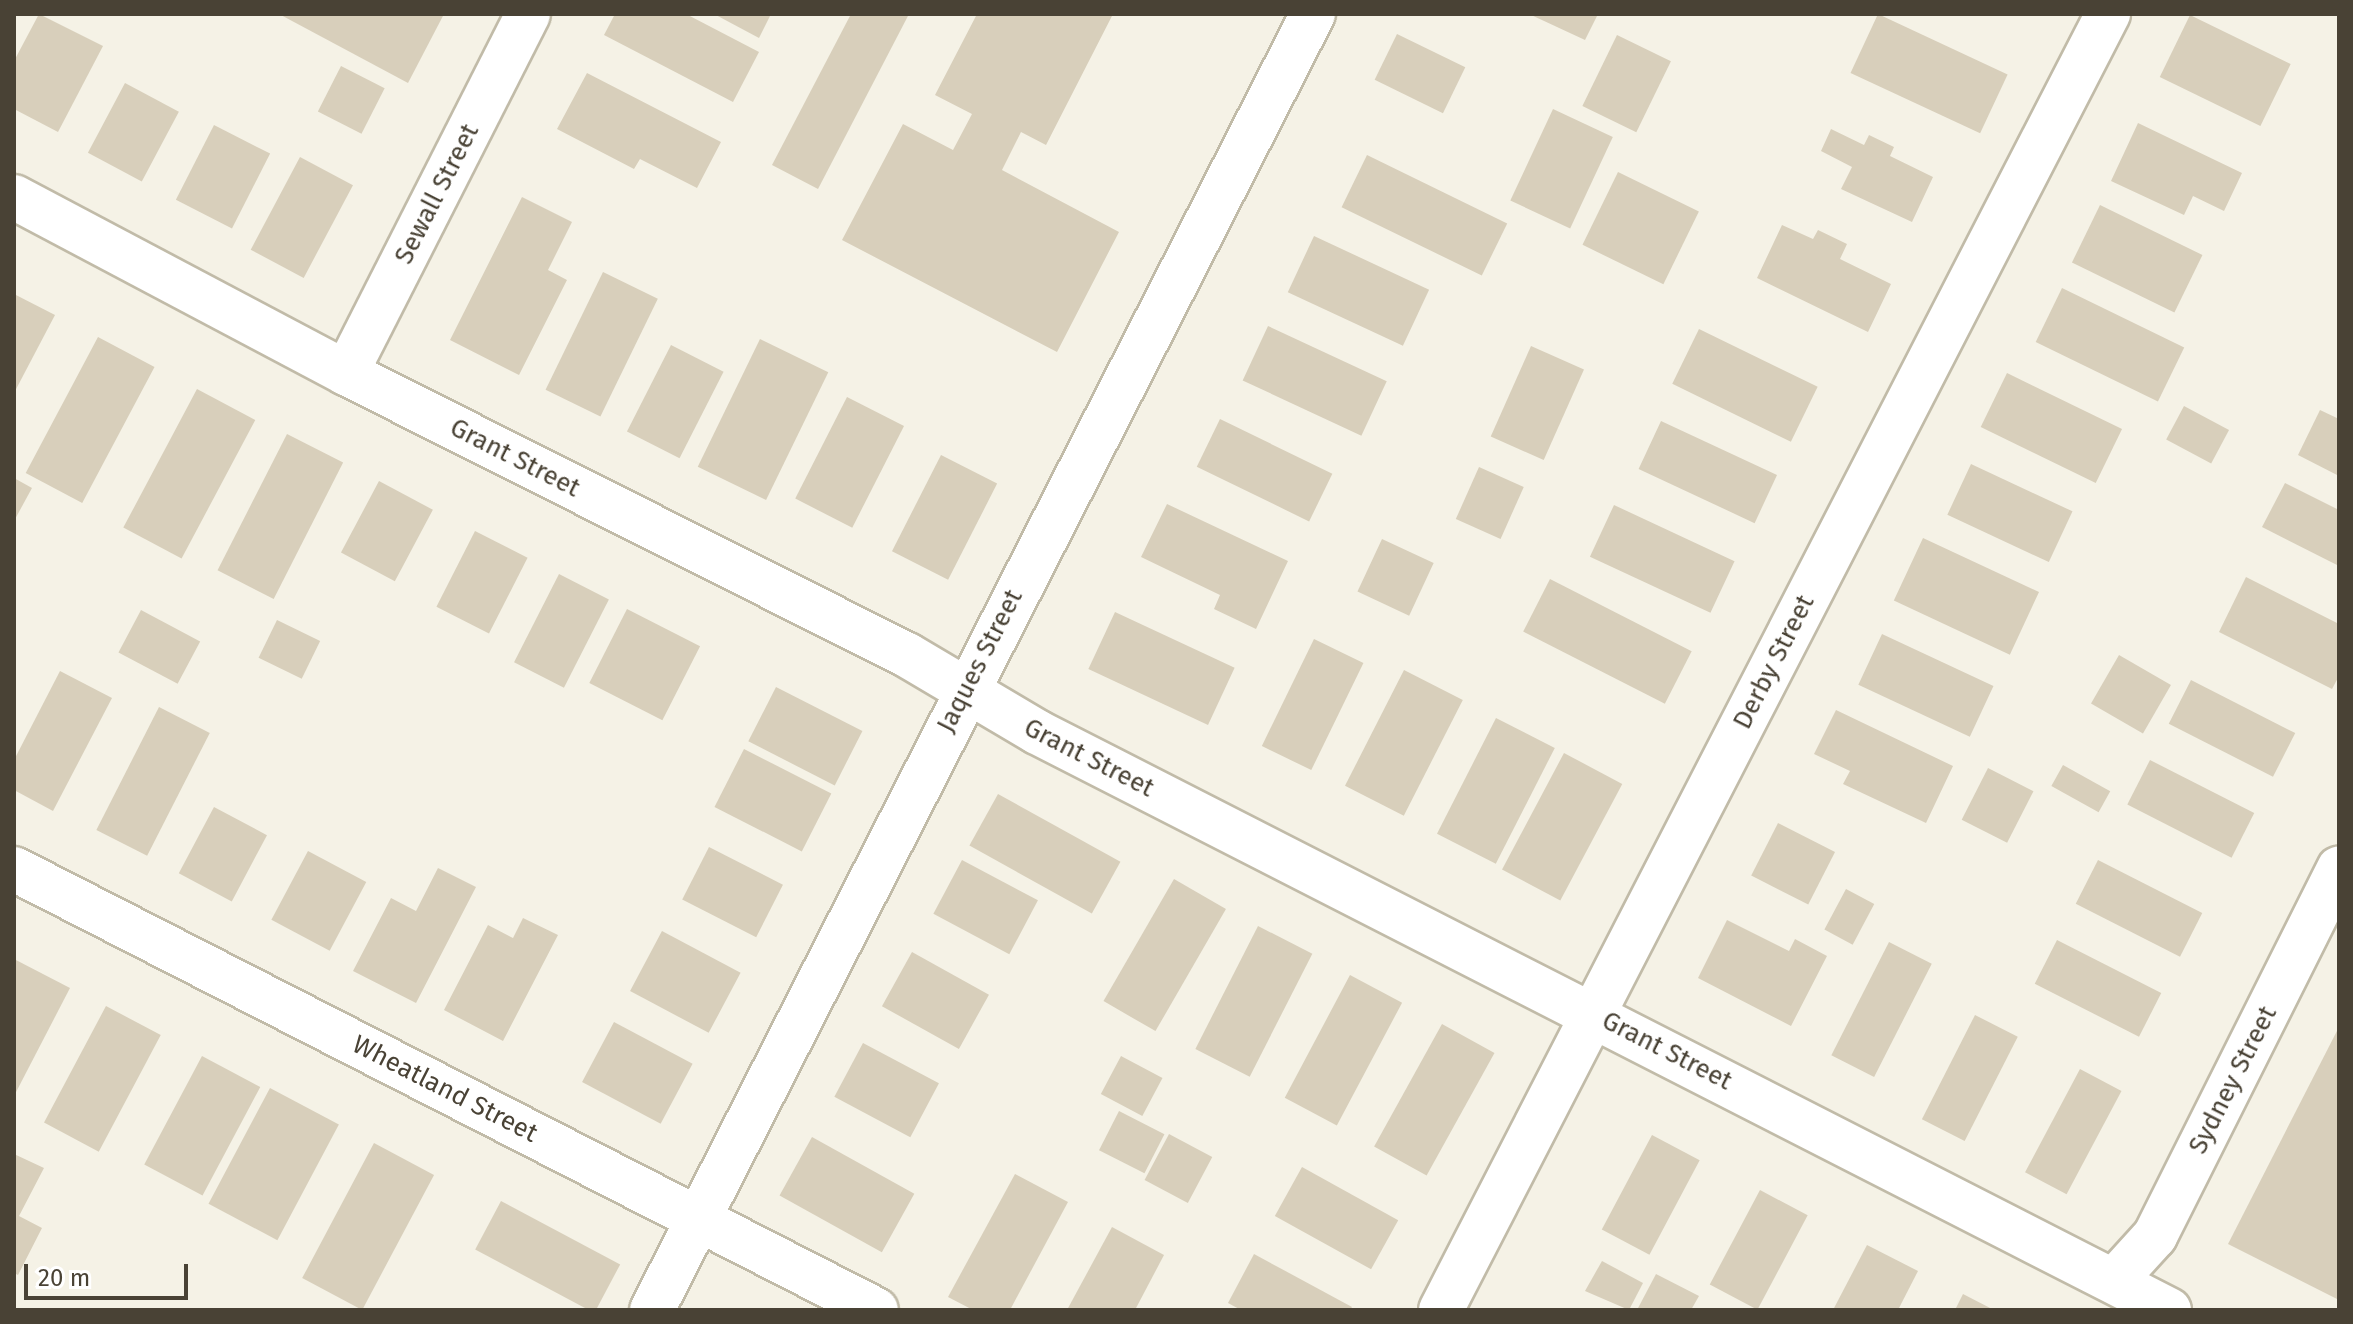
<!DOCTYPE html>
<style>
body{margin:0}
#map{position:relative;width:2353px;height:1324px;overflow:hidden;background:#f5f2e6;font-family:"Fira Sans",sans-serif}
div>[style]{position:absolute}
.building>*{inset:0;background:#d8cfbb;transform-origin:0 0}
.roads{filter:drop-shadow(2px 0 #c1bba8) drop-shadow(-2px 0 #c1bba8) drop-shadow(0 2px #c1bba8) drop-shadow(0 -2px #c1bba8)}
.minor>*{height:44px;margin:-22px;padding:0 22px;transform-origin:22px;border-radius:22px;background:#fff}
span{translate:-50% -50%;white-space:nowrap;text-align:center;line-height:1.15;-webkit-text-stroke:6px #fff;paint-order:stroke}
.street-label{font-size:26px;color:#494235}
.frame{position:absolute;inset:0;border:16px solid #494235;pointer-events:none}
.scale{position:absolute;left:24px;top:1264px;width:164px;height:36px;box-sizing:border-box;border:4px solid #494235;border-top:0;padding-left:10px;font-size:24px;line-height:28px;white-space:nowrap;color:#494235;-webkit-text-stroke:6px #fff;paint-order:stroke}
</style>
<div id="map">
<div class="building">
<div style="clip-path:polygon(39px 14px,103px 46px,58px 132px,14px 109px,14px 61px)"></div>
<div style="clip-path:polygon(279px 14px,444px 14px,408px 83px)"></div>
<div style="clip-path:polygon(615px 14px,686px 14px,759px 52px,733px 102px,604px 35px)"></div>
<div style="clip-path:polygon(714px 14px,771px 14px,759px 38px)"></div>
<div style="clip-path:polygon(851px 14px,909px 14px,818px 189px,772px 165px)"></div>
<div style="clip-path:polygon(977px 14px,1113px 14px,1046px 145px,1021px 132px,1002px 170px,1119px 232px,1057px 352px,842px 240px,903px 124px,953px 150px,972px 114px,935px 95px)"></div>
<div style="clip-path:polygon(1529px 14px,1598px 14px,1585px 40px)"></div>
<div style="left:1878px;top:14px;width:143px;height:65px;rotate:25deg"></div>
<div style="left:2190px;top:15px;width:112px;height:69px;rotate:26deg"></div>
<div style="left:1397px;top:34px;width:76px;height:51px;rotate:26deg"></div>
<div style="left:1617px;top:35px;width:60px;height:79px;rotate:26deg"></div>
<div style="left:341px;top:66px;width:49px;height:51px;rotate:27deg"></div>
<div style="clip-path:polygon(587px 73px,721px 142px,697px 188px,640px 159px,634px 169px,557px 129px)"></div>
<div style="left:125px;top:83px;width:61px;height:79px;rotate:28deg"></div>
<div style="left:1553px;top:109px;width:66px;height:101px;rotate:25deg"></div>
<div style="clip-path:polygon(2138px 123px,2242px 173px,2224px 211px,2193px 196px,2184px 215px,2111px 181px)"></div>
<div style="left:214px;top:125px;width:63px;height:84px;rotate:27deg"></div>
<div style="clip-path:polygon(1831px 129px,1864px 145px,1869px 135px,1894px 147px,1890px 156px,1933px 177px,1912px 222px,1841px 189px,1852px 167px,1821px 151px)"></div>
<div style="left:1367px;top:155px;width:156px;height:58px;rotate:26deg"></div>
<div style="left:300px;top:157px;width:60px;height:105px;rotate:28deg"></div>
<div style="left:1618px;top:172px;width:90px;height:81px;rotate:26deg"></div>
<div style="clip-path:polygon(522px 197px,572px 222px,548px 270px,567px 280px,519px 375px,450px 340px)"></div>
<div style="left:2100px;top:205px;width:114px;height:64px;rotate:26deg"></div>
<div style="clip-path:polygon(1782px 225px,1813px 239px,1818px 230px,1847px 244px,1840px 259px,1891px 284px,1868px 332px,1757px 278px)"></div>
<div style="left:1314px;top:236px;width:127px;height:62px;rotate:25deg"></div>
<div style="left:603px;top:272px;width:61px;height:131px;rotate:26deg"></div>
<div style="left:2062px;top:288px;width:136px;height:60px;rotate:26deg"></div>
<div style="clip-path:polygon(14px 294px,55px 315px,14px 393px)"></div>
<div style="left:1268px;top:326px;width:131px;height:60px;rotate:25deg"></div>
<div style="left:1699px;top:329px;width:132px;height:61px;rotate:26deg"></div>
<div style="left:98px;top:337px;width:64px;height:154px;rotate:28deg"></div>
<div style="left:760px;top:339px;width:76px;height:142px;rotate:26deg"></div>
<div style="left:671px;top:345px;width:59px;height:97px;rotate:27deg"></div>
<div style="left:1531px;top:346px;width:58px;height:99px;rotate:24deg"></div>
<div style="left:2007px;top:373px;width:128px;height:60px;rotate:26deg"></div>
<div style="left:197px;top:389px;width:66px;height:157px;rotate:28deg"></div>
<div style="left:847px;top:397px;width:64px;height:114px;rotate:27deg"></div>
<div style="left:2184px;top:406px;width:51px;height:38px;rotate:28deg"></div>
<div style="clip-path:polygon(2320px 410px,2339px 419px,2339px 476px,2298px 455px)"></div>
<div style="left:1220px;top:419px;width:125px;height:53px;rotate:26deg"></div>
<div style="left:1661px;top:421px;width:128px;height:53px;rotate:25deg"></div>
<div style="left:287px;top:434px;width:63px;height:153px;rotate:27deg"></div>
<div style="left:941px;top:455px;width:63px;height:108px;rotate:27deg"></div>
<div style="left:1971px;top:464px;width:112px;height:56px;rotate:25deg"></div>
<div style="left:1479px;top:467px;width:49px;height:57px;rotate:24deg"></div>
<div style="clip-path:polygon(14px 478px,32px 488px,14px 521px)"></div>
<div style="left:379px;top:481px;width:61px;height:81px;rotate:28deg"></div>
<div style="clip-path:polygon(2285px 483px,2339px 510px,2339px 566px,2262px 527px)"></div>
<div style="clip-path:polygon(1167px 504px,1288px 561px,1256px 629px,1214px 609px,1220px 595px,1141px 557px)"></div>
<div style="left:1614px;top:505px;width:133px;height:57px;rotate:25deg"></div>
<div style="left:475px;top:531px;width:59px;height:85px;rotate:27deg"></div>
<div style="left:1923px;top:538px;width:128px;height:69px;rotate:25deg"></div>
<div style="left:1382px;top:539px;width:57px;height:58px;rotate:25deg"></div>
<div style="left:559px;top:574px;width:56px;height:99px;rotate:27deg"></div>
<div style="clip-path:polygon(2246px 577px,2339px 624px,2339px 676px,2332px 689px,2219px 632px)"></div>
<div style="left:1550px;top:579px;width:159px;height:59px;rotate:27deg"></div>
<div style="left:627px;top:609px;width:82px;height:83px;rotate:27deg"></div>
<div style="left:141px;top:610px;width:67px;height:48px;rotate:28deg"></div>
<div style="left:1115px;top:612px;width:132px;height:63px;rotate:25deg"></div>
<div style="left:277px;top:620px;width:48px;height:42px;rotate:26deg"></div>
<div style="left:1882px;top:634px;width:123px;height:56px;rotate:25deg"></div>
<div style="left:1314px;top:639px;width:55px;height:119px;rotate:26deg"></div>
<div style="left:2119px;top:655px;width:60px;height:56px;rotate:30deg"></div>
<div style="left:1404px;top:670px;width:66px;height:130px;rotate:27deg"></div>
<div style="clip-path:polygon(60px 671px,112px 698px,53px 811px,14px 790px,14px 760px)"></div>
<div style="left:2191px;top:680px;width:117px;height:49px;rotate:27deg"></div>
<div style="left:776px;top:687px;width:97px;height:61px;rotate:27deg"></div>
<div style="left:159px;top:707px;width:57px;height:138px;rotate:27deg"></div>
<div style="clip-path:polygon(1836px 710px,1953px 766px,1926px 823px,1843px 784px,1850px 771px,1814px 754px)"></div>
<div style="left:1496px;top:718px;width:66px;height:130px;rotate:27deg"></div>
<div style="left:744px;top:749px;width:98px;height:65px;rotate:27deg"></div>
<div style="left:1564px;top:753px;width:66px;height:132px;rotate:28deg"></div>
<div style="left:2150px;top:760px;width:117px;height:50px;rotate:27deg"></div>
<div style="left:2063px;top:765px;width:54px;height:24px;rotate:29deg"></div>
<div style="left:1988px;top:768px;width:51px;height:58px;rotate:27deg"></div>
<div style="left:998px;top:794px;width:140px;height:59px;rotate:29deg"></div>
<div style="left:214px;top:807px;width:60px;height:75px;rotate:28deg"></div>
<div style="left:1778px;top:823px;width:64px;height:59px;rotate:27deg"></div>
<div style="left:709px;top:847px;width:83px;height:59px;rotate:27deg"></div>
<div style="left:308px;top:851px;width:66px;height:78px;rotate:28deg"></div>
<div style="left:962px;top:860px;width:86px;height:61px;rotate:28deg"></div>
<div style="left:2098px;top:860px;width:117px;height:49px;rotate:27deg"></div>
<div style="clip-path:polygon(438px 868px,476px 887px,416px 1003px,353px 971px,391px 898px,416px 911px)"></div>
<div style="left:1174px;top:879px;width:60px;height:141px;rotate:30deg"></div>
<div style="left:1846px;top:889px;width:32px;height:46px;rotate:28deg"></div>
<div style="clip-path:polygon(523px 918px,558px 935px,503px 1041px,444px 1010px,488px 925px,513px 938px)"></div>
<div style="clip-path:polygon(1727px 920px,1789px 951px,1795px 939px,1827px 956px,1791px 1026px,1698px 978px)"></div>
<div style="left:1258px;top:926px;width:61px;height:138px;rotate:27deg"></div>
<div style="left:662px;top:931px;width:89px;height:68px;rotate:28deg"></div>
<div style="left:2057px;top:940px;width:117px;height:49px;rotate:27deg"></div>
<div style="left:1889px;top:942px;width:48px;height:127px;rotate:27deg"></div>
<div style="left:912px;top:952px;width:88px;height:62px;rotate:29deg"></div>
<div style="clip-path:polygon(14px 959px,70px 988px,14px 1096px)"></div>
<div style="left:1350px;top:975px;width:59px;height:139px;rotate:28deg"></div>
<div style="left:106px;top:1006px;width:62px;height:132px;rotate:28deg"></div>
<div style="left:1975px;top:1015px;width:48px;height:117px;rotate:27deg"></div>
<div style="left:614px;top:1022px;width:89px;height:68px;rotate:28deg"></div>
<div style="left:1442px;top:1024px;width:60px;height:140px;rotate:29deg"></div>
<div style="clip-path:polygon(2339px 1027px,2339px 1300px,2228px 1244px)"></div>
<div style="left:863px;top:1043px;width:86px;height:61px;rotate:28deg"></div>
<div style="left:202px;top:1056px;width:66px;height:123px;rotate:28deg"></div>
<div style="left:1121px;top:1056px;width:47px;height:43px;rotate:28deg"></div>
<div style="left:2080px;top:1069px;width:47px;height:117px;rotate:28deg"></div>
<div style="left:270px;top:1088px;width:78px;height:131px;rotate:28deg"></div>
<div style="left:1119px;top:1111px;width:51px;height:44px;rotate:27deg"></div>
<div style="left:1169px;top:1134px;width:49px;height:52px;rotate:28deg"></div>
<div style="left:1652px;top:1135px;width:54px;height:107px;rotate:28deg"></div>
<div style="left:812px;top:1137px;width:117px;height:67px;rotate:29deg"></div>
<div style="left:374px;top:1143px;width:68px;height:153px;rotate:28deg"></div>
<div style="clip-path:polygon(14px 1154px,44px 1168px,19px 1216px,42px 1228px,18px 1275px,14px 1273px)"></div>
<div style="left:1302px;top:1167px;width:110px;height:56px;rotate:29deg"></div>
<div style="clip-path:polygon(1015px 1174px,1068px 1202px,1010px 1310px,973px 1310px,948px 1297px)"></div>
<div style="left:1760px;top:1190px;width:54px;height:107px;rotate:28deg"></div>
<div style="left:501px;top:1201px;width:135px;height:55px;rotate:28deg"></div>
<div style="clip-path:polygon(1112px 1227px,1164px 1255px,1135px 1310px,1067px 1310px)"></div>
<div style="clip-path:polygon(1867px 1245px,1918px 1271px,1898px 1310px,1833px 1310px)"></div>
<div style="clip-path:polygon(1254px 1254px,1352px 1307px,1350px 1310px,1241px 1310px,1228px 1303px)"></div>
<div style="clip-path:polygon(1602px 1261px,1643px 1283px,1629px 1310px,1585px 1291px)"></div>
<div style="clip-path:polygon(1656px 1274px,1699px 1296px,1691px 1310px,1637px 1310px)"></div>
<div style="clip-path:polygon(1963px 1294px,1994px 1310px,1955px 1310px)"></div>
</div>
<div class="roads">
<div class="minor">
<div style="left:14px;top:197px;width:376px;rotate:27.9deg"></div>
<div style="left:346px;top:373px;width:628px;rotate:26.69deg"></div>
<div style="left:907px;top:655px;width:151px;rotate:30.6deg"></div>
<div style="left:1037px;top:732px;width:1271px;rotate:27.05deg"></div>
<div style="left:346px;top:373px;width:402px;rotate:-63.1deg"></div>
<div style="left:14px;top:869px;width:968px;rotate:27.09deg"></div>
<div style="left:2114px;top:1281px;width:61px;rotate:-47.7deg"></div>
<div style="left:2155px;top:1236px;width:411px;rotate:-63.4deg"></div>
<div style="left:652px;top:1310px;width:1455px;rotate:-62.98deg"></div>
<div style="left:1441px;top:1310px;width:1458px;rotate:-62.77deg"></div>
</div>
</div>
<div class="street-label">
<span style="left:437px;top:194px;rotate:-63deg">Sewall Street</span>
<span style="left:515px;top:458px;rotate:27deg">Grant Street</span>
<span style="left:980px;top:661px;rotate:-63deg">Jaques Street</span>
<span style="left:1774px;top:662px;rotate:-63deg">Derby Street</span>
<span style="left:1089px;top:758px;rotate:27deg">Grant Street</span>
<span style="left:1667px;top:1051px;rotate:27deg">Grant Street</span>
<span style="left:2233px;top:1080px;rotate:-63deg">Sydney Street</span>
<span style="left:445px;top:1089px;rotate:27deg">Wheatland Street</span>
</div>
<div class="frame"></div>
<div class="scale">20 m</div>
</div>
